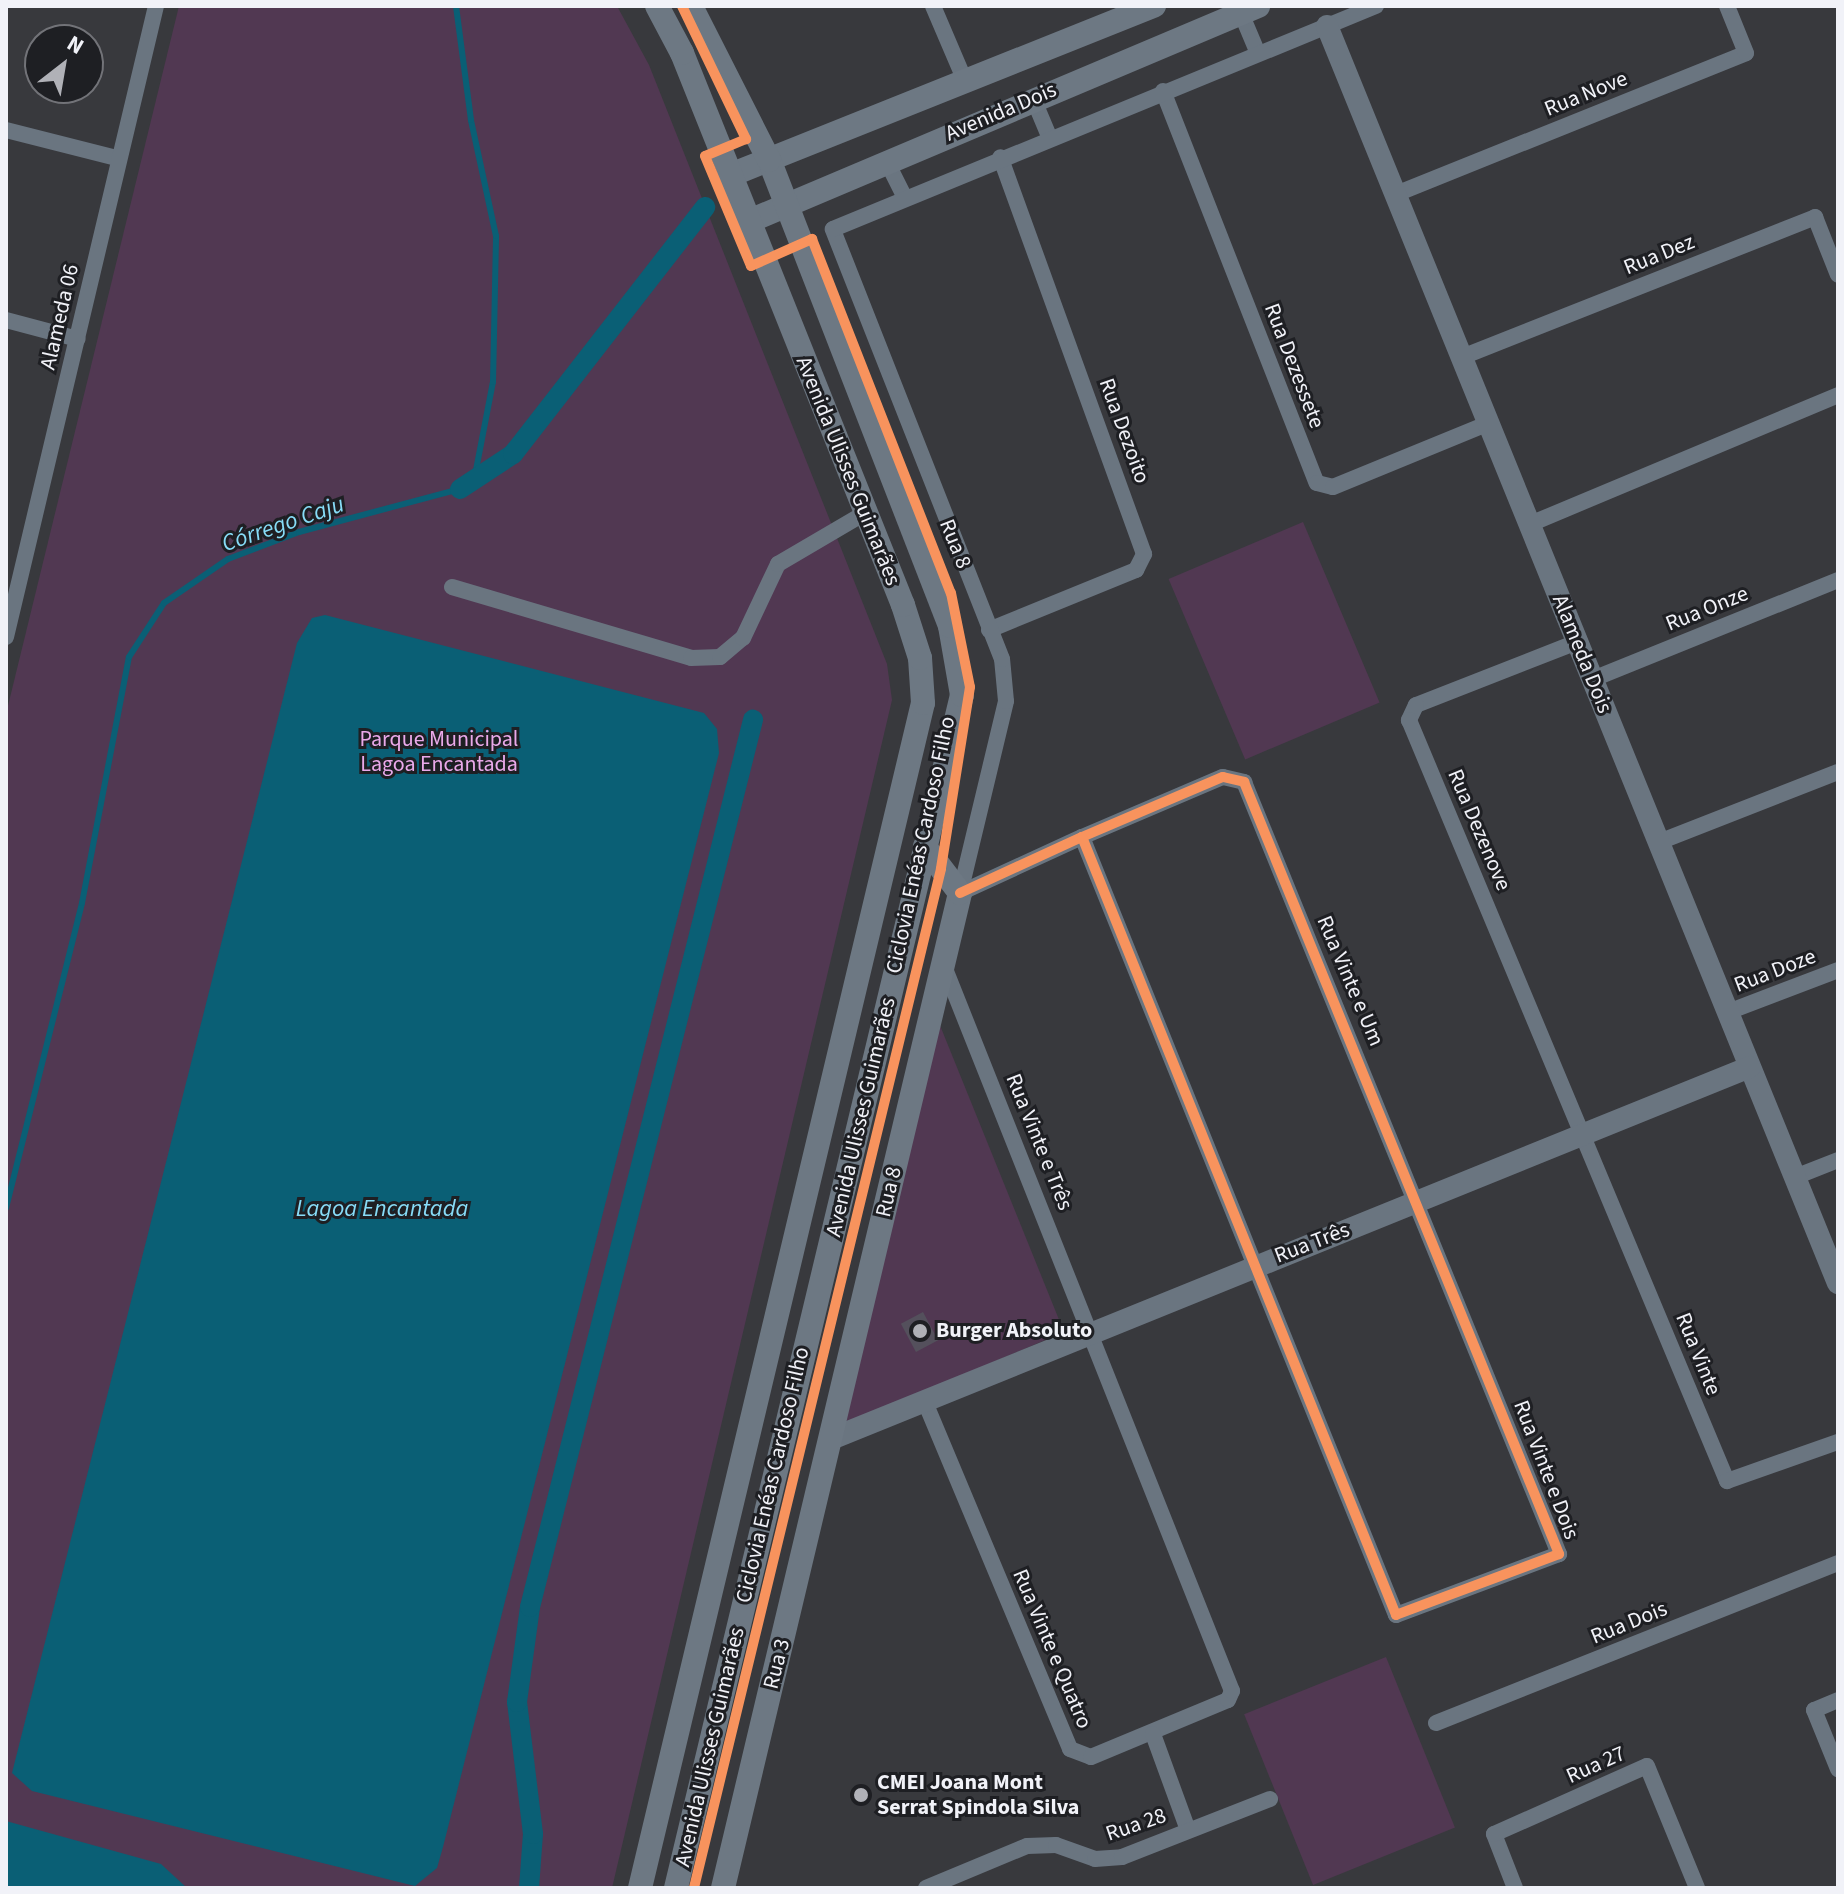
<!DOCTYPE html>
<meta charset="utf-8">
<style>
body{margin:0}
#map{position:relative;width:1844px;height:1894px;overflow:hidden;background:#38393d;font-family:"Source Sans 3",sans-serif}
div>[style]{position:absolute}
.green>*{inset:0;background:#513852;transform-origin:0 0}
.water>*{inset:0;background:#0a5f75}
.stream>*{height:6px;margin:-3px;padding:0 3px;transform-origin:3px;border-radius:3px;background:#0a5f75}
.canal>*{height:20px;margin:-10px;padding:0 10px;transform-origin:10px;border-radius:10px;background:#0a5f75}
.building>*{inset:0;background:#54505c;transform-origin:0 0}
.minor>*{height:16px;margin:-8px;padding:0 8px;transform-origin:8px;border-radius:8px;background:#6a7580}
.tertiary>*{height:22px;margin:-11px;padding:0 11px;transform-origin:11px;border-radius:11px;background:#6a7580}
.secondary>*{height:24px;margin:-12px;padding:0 12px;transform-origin:12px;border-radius:12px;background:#6d7883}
.cycleway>*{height:10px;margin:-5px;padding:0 5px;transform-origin:5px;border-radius:5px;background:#f8935d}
.dots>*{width:22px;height:22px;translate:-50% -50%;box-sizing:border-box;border:4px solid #1e1f23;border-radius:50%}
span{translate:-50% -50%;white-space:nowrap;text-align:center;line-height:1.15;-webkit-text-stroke:6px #1e1f23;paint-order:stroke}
.street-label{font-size:22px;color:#f1f2f8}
.park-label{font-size:22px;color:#eaa9ea}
.poi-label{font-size:22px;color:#f1f2f8;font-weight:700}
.left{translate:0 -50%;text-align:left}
.water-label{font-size:24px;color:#87dcf7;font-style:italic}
.frame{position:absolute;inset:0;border:8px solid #f1f2f8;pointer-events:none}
.north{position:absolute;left:24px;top:24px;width:80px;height:80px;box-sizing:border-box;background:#1e1f23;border:2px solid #727378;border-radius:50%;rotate:31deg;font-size:22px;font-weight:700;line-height:32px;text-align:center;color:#f1f2f8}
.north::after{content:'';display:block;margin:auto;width:28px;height:36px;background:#b0b1b7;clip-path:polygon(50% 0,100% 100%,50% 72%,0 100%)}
</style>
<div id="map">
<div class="green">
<div style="clip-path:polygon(179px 6px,617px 6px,649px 65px,887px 664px,892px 700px,612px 1888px,6px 1888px,6px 714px)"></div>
<div style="left:1303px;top:522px;width:196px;height:146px;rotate:67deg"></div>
<div style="clip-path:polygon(937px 1018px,1064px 1332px,845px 1425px)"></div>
<div style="left:1386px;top:1657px;width:184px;height:153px;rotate:68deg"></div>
</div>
<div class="water">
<div style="clip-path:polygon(325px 615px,704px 713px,717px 729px,719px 753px,443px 1847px,437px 1868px,415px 1886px,32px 1791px,12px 1773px,297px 643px,312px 618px)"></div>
<div style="clip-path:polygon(6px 1821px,161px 1864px,187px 1888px,6px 1888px)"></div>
</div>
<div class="stream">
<div style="left:6px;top:1208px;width:314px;rotate:-76deg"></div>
<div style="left:82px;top:903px;width:250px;rotate:-79.2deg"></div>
<div style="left:129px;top:657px;width:64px;rotate:-57.1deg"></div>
<div style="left:164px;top:603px;width:78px;rotate:-34.5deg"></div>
<div style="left:228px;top:559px;width:76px;rotate:-20.8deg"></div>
<div style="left:299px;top:532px;width:167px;rotate:-15deg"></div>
<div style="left:460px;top:489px;width:25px;rotate:-50deg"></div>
<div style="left:476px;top:470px;width:90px;rotate:-79.1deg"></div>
<div style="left:493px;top:382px;width:146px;rotate:-88.8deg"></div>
<div style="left:496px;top:236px;width:119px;rotate:-102.2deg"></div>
<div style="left:471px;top:120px;width:115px;rotate:-97.5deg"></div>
</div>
<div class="canal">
<div style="left:460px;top:489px;width:64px;rotate:-33.4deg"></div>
<div style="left:513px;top:454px;width:313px;rotate:-52.1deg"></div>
<div style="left:529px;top:1888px;width:54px;rotate:-85.8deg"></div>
<div style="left:533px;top:1834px;width:133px;rotate:-96.9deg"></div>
<div style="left:517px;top:1702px;width:96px;rotate:-82.2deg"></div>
<div style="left:530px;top:1607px;width:915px;rotate:-75.89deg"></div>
</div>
<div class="building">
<div style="left:923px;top:1312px;width:32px;height:25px;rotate:62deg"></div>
</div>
<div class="minor">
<div style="left:933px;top:6px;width:82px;rotate:66.9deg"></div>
<div style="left:1241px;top:13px;width:41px;rotate:67.2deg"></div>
<div style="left:1163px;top:91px;width:421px;rotate:68.6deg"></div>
<div style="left:1317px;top:483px;width:16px;rotate:14deg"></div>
<div style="left:1333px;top:487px;width:169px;rotate:-22.3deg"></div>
<div style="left:1033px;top:98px;width:41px;rotate:67.2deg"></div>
<div style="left:6px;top:130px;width:114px;rotate:14.2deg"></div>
<div style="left:886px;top:160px;width:40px;rotate:63.4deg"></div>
<div style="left:1396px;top:194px;width:377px;rotate:-21.9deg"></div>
<div style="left:1746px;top:53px;width:51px;rotate:-112deg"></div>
<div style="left:6px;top:320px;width:74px;rotate:14.8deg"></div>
<div style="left:1462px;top:357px;width:380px;rotate:-21.6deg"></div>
<div style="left:1815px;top:217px;width:62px;rotate:68.4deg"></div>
<div style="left:1530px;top:524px;width:334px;rotate:-22.7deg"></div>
<div style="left:452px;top:587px;width:249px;rotate:16.5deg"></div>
<div style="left:691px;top:658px;width:29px;rotate:-2deg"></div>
<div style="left:720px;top:657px;width:30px;rotate:-40deg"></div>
<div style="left:743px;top:638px;width:82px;rotate:-64.7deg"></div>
<div style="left:778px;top:564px;width:101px;rotate:-30.4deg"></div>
<div style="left:989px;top:630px;width:159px;rotate:-22.2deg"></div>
<div style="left:1136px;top:570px;width:18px;rotate:-63deg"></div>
<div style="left:1144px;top:554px;width:422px;rotate:-109.9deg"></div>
<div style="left:6px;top:637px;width:649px;rotate:-76.63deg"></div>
<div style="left:1577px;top:642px;width:173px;rotate:158.6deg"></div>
<div style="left:1416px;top:705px;width:17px;rotate:115deg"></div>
<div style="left:1409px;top:720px;width:825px;rotate:67.32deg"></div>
<div style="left:1727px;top:1481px;width:118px;rotate:-19.4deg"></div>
<div style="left:1593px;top:679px;width:264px;rotate:-22deg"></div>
<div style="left:1659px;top:842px;width:192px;rotate:-21.4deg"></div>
<div style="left:960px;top:893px;width:134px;rotate:-24.7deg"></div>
<div style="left:1082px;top:837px;width:153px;rotate:-23.1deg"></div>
<div style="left:1223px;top:777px;width:22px;rotate:13deg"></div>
<div style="left:1244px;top:782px;width:834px;rotate:67.8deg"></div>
<div style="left:1559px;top:1554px;width:174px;rotate:159.5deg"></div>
<div style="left:1396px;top:1615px;width:839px;rotate:-111.98deg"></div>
<div style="left:960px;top:893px;width:197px;rotate:-76.5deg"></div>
<div style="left:1006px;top:701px;width:42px;rotate:-95.4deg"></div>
<div style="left:1002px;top:659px;width:462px;rotate:-111.5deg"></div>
<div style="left:833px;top:229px;width:587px;rotate:-22.33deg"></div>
<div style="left:1728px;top:1012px;width:118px;rotate:-20.9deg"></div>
<div style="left:1795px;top:1177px;width:46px;rotate:-21.6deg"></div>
<div style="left:925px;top:1402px;width:376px;rotate:67.3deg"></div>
<div style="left:1070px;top:1749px;width:22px;rotate:21deg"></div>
<div style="left:1091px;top:1757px;width:148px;rotate:-22.6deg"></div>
<div style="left:1228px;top:1700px;width:10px;rotate:-66deg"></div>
<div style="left:1232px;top:1691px;width:780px;rotate:-111.67deg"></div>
<div style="left:1838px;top:1700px;width:26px;rotate:157deg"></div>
<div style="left:1814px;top:1710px;width:64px;rotate:67.9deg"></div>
<div style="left:1436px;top:1723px;width:433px;rotate:-21.7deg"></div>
<div style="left:1153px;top:1734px;width:102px;rotate:70deg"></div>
<div style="left:926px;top:1888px;width:109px;rotate:-22.6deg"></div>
<div style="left:1027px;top:1846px;width:29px;rotate:-2deg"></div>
<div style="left:1056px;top:1845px;width:41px;rotate:19.7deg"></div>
<div style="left:1095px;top:1859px;width:27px;rotate:-4deg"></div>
<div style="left:1122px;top:1857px;width:159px;rotate:-21.4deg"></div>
<div style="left:1515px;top:1888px;width:58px;rotate:-111.3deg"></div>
<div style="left:1494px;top:1834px;width:167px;rotate:-24deg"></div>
<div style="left:1647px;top:1766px;width:132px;rotate:67.7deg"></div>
</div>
<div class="tertiary">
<div style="left:1327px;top:26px;width:1357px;rotate:67.88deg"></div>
<div style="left:831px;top:1439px;width:991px;rotate:-22.04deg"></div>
</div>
<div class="secondary">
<div style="left:728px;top:176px;width:459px;rotate:-21.8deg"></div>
<div style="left:747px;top:222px;width:555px;rotate:-22.91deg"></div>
<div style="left:640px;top:1888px;width:1218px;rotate:-76.57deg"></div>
<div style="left:923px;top:703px;width:45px;rotate:-93.8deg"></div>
<div style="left:920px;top:658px;width:56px;rotate:-107.8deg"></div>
<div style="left:903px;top:605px;width:595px;rotate:-111.82deg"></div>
<div style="left:682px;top:53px;width:53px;rotate:-118deg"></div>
<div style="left:676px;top:1888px;width:1227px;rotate:-76.52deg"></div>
<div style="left:962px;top:695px;width:70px;rotate:-99.9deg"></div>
<div style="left:950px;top:626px;width:500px;rotate:-111.2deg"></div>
<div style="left:769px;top:160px;width:173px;rotate:-116.9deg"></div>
<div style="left:723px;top:1888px;width:1023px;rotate:-76.6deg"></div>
<div style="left:960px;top:893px;width:58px;rotate:-127.3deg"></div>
</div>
<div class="cycleway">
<div style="left:682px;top:6px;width:148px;rotate:64.3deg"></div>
<div style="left:746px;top:139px;width:44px;rotate:157.5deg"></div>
<div style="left:705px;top:156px;width:119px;rotate:67.3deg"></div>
<div style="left:751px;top:266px;width:67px;rotate:-23.9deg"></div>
<div style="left:812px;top:239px;width:380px;rotate:68.6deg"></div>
<div style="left:951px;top:593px;width:96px;rotate:78.6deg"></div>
<div style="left:970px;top:687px;width:184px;rotate:99.1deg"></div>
<div style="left:941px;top:869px;width:1049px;rotate:103.63deg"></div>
<div style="left:960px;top:893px;width:134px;rotate:-24.7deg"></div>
<div style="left:1082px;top:837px;width:153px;rotate:-23.1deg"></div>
<div style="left:1223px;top:777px;width:22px;rotate:13deg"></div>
<div style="left:1244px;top:782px;width:834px;rotate:67.8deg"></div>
<div style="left:1559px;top:1554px;width:174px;rotate:159.5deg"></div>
<div style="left:1396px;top:1615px;width:839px;rotate:-111.98deg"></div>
</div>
<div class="dots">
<div style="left:920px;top:1331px;background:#b0b1b7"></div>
<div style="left:861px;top:1795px;background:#b0b1b7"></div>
</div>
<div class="street-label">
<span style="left:1586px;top:94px;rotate:-22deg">Rua Nove</span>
<span style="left:1001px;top:112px;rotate:-23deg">Avenida Dois</span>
<span style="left:1659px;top:255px;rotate:-22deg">Rua Dez</span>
<span style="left:60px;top:317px;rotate:-77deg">Alameda 06</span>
<span style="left:1294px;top:366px;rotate:69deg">Rua Dezessete</span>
<span style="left:1124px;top:431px;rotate:70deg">Rua Dezoito</span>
<span style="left:848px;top:471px;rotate:68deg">Avenida Ulisses Guimarães</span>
<span style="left:955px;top:544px;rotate:68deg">Rua 8</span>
<span style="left:1707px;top:609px;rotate:-22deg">Rua Onze</span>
<span style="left:1582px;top:654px;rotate:68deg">Alameda Dois</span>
<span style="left:1479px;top:830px;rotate:67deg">Rua Dezenove</span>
<span style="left:921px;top:845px;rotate:-78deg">Ciclovia Enéas Cardoso Filho</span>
<span style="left:1775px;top:971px;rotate:-21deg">Rua Doze</span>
<span style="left:1350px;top:981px;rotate:67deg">Rua Vinte e Um</span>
<span style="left:861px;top:1117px;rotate:-77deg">Avenida Ulisses Guimarães</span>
<span style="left:1039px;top:1142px;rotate:68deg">Rua Vinte e Três</span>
<span style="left:889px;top:1192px;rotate:-77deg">Rua 8</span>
<span style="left:1312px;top:1243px;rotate:-21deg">Rua Três</span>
<span style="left:1698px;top:1354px;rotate:68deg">Rua Vinte</span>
<span style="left:1546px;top:1470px;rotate:69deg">Rua Vinte e Dois</span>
<span style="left:773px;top:1475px;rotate:-77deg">Ciclovia Enéas Cardoso Filho</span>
<span style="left:1629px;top:1623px;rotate:-22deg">Rua Dois</span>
<span style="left:1052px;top:1649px;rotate:67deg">Rua Vinte e Quatro</span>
<span style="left:777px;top:1664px;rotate:-76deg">Rua 3</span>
<span style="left:710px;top:1747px;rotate:-77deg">Avenida Ulisses Guimarães</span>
<span style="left:1596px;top:1765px;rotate:-24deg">Rua 27</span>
<span style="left:1136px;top:1825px;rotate:-19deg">Rua 28</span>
</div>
<div class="park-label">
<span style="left:439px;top:752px">Parque Municipal<br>Lagoa Encantada</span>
</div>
<div class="poi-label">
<span class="left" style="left:936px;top:1331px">Burger Absoluto</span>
<span class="left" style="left:877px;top:1795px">CMEI Joana Mont<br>Serrat Spindola Silva</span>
</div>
<div class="water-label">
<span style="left:283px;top:524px;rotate:-19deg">Córrego Caju</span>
<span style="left:382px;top:1209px">Lagoa Encantada</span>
</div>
<div class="frame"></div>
<div class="north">N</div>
</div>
